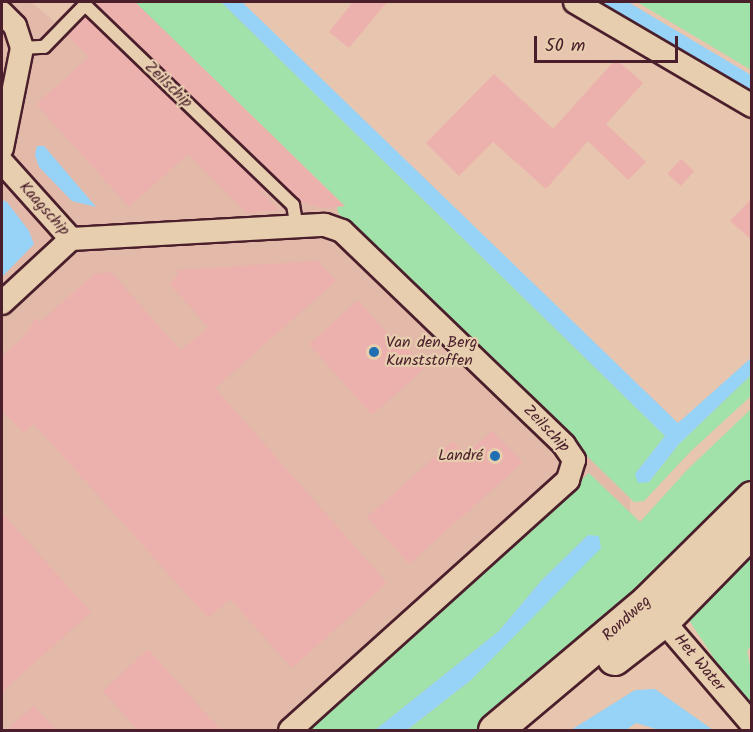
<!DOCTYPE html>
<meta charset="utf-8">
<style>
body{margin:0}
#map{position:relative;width:753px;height:732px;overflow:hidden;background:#e8c5ae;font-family:Kalam,sans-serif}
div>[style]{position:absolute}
.built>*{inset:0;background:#e3b9a9}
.green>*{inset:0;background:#a1e1aa}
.water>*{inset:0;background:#97d2f7}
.building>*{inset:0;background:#ecb0ad;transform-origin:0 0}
.roads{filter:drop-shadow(2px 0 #4a1f2b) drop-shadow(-2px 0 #4a1f2b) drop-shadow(0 2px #4a1f2b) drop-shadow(0 -2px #4a1f2b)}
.service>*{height:12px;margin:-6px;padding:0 6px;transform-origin:6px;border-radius:6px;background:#e7ceaf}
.minor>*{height:22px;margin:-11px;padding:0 11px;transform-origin:11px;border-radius:11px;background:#e7ceaf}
.secondary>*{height:33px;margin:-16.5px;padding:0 16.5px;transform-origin:16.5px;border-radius:16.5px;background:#e7ceaf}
.dots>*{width:16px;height:16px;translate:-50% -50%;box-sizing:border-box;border:3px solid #e7ceaf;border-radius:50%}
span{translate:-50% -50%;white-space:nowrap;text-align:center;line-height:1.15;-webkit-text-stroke:4.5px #e7ceaf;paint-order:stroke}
.street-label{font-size:16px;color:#4a1f2b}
.poi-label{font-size:16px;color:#4a1f2b}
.left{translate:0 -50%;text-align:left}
.right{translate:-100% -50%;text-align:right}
.frame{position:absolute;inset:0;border:3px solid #4a1f2b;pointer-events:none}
.scale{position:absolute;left:534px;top:36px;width:144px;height:27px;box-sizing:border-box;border:3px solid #4a1f2b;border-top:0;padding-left:8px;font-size:18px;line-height:21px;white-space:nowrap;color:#4a1f2b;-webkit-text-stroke:4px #e7ceaf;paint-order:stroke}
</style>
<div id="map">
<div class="built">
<div style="clip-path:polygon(2px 2px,31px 2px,55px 22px,75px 2px,154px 2px,632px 455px,628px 553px,384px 730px,2px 730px)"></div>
</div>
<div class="green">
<div style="clip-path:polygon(135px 2px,221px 2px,665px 436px,635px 474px,640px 482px,649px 482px,679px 444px,751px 375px,751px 396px,691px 451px,644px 501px,634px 502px,338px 213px,337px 207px,345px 206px)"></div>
<div style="clip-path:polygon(637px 2px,751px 2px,751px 70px,706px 43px)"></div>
<div style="clip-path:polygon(751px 409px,751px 488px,492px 730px,407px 730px,471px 680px,588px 535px,541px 581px,499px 631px,375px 730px,301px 730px,589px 473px,640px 522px,687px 470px)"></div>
<div style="clip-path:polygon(751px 537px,752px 644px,747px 651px,751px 670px,751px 705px,731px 684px,687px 617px)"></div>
</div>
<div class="water">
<div style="clip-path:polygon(221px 2px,242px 2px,678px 423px,751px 358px,751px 375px,679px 444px,649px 482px,638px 483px,635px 474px,665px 436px)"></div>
<div style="clip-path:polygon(595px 2px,628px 2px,751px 75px,751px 93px)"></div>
<div style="clip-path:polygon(37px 146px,44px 146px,96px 207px,72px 201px,39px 167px,35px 155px)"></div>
<div style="clip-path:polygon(2px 200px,7px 202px,29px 231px,34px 244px,2px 277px)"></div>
<div style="clip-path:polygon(588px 535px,599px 536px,601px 548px,471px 680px,407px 730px,375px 730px,499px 631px,541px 581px)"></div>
<div style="clip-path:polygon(655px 689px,713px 730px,659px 730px,636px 723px,626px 730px,571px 730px,635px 690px)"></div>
</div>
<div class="building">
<div style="clip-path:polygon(100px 2px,135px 2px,344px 206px,322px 208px,300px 202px,97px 5px)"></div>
<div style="clip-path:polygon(353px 2px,387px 2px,349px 48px,329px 32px)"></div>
<div style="clip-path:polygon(85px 17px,268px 192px,259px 190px,279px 210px,247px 213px,188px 154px,129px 207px,36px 104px,89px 57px,67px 36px)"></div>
<div style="clip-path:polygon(616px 59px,643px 83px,606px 124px,646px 162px,628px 180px,588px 141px,546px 189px,493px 142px,459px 176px,426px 143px,494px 74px,553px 129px)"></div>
<div style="left:681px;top:159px;width:18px;height:20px;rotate:43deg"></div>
<div style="clip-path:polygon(752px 198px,752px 240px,730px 221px)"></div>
<div style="clip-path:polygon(318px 261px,336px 281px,215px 388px,387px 583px,292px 668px,230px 599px,208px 618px,34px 424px,23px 433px,2px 410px,2px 356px,24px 336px,36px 318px,40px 322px,94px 274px,111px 272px,181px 351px,208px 327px,169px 283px,179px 275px,176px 270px)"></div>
<div style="clip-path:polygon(358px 300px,389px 336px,392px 334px,426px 367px,372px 415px,309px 344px)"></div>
<div style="clip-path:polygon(492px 431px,523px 462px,409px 564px,367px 517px,453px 441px,465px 455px)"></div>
<div style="clip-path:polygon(2px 513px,91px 612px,2px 692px)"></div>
<div style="clip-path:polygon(148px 649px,205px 713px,221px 730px,138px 730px,103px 691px)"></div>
<div style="clip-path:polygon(34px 706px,56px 730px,6px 730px)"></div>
</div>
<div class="roads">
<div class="service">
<div style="left:22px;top:48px;width:22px;rotate:-3deg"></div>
<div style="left:44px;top:47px;width:59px;rotate:-45.7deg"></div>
<div style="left:85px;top:5px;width:289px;rotate:43.9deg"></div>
<div style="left:293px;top:205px;width:22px;rotate:80deg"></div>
</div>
<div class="minor">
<div style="left:575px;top:2px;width:205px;rotate:30.4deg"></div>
<div style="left:2px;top:13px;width:18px;rotate:45deg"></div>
<div style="left:15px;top:26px;width:23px;rotate:72deg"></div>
<div style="left:22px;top:48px;width:102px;rotate:101.3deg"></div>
<div style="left:2px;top:162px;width:103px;rotate:48.1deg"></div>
<div style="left:71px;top:239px;width:94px;rotate:137.2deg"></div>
<div style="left:71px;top:239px;width:254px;rotate:-3.2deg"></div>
<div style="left:325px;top:225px;width:18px;rotate:19deg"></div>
<div style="left:342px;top:231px;width:308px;rotate:43.9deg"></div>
<div style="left:564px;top:445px;width:18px;rotate:56deg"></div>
<div style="left:574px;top:460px;width:21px;rotate:107deg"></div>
<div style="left:568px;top:480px;width:374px;rotate:138deg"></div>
<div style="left:653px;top:609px;width:152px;rotate:49.3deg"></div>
</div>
<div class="secondary">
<div style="left:614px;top:658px;width:62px;rotate:-37.8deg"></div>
<div style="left:663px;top:620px;width:127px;rotate:-45.6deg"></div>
<div style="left:495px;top:730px;width:199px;rotate:-40.1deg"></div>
<div style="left:647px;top:602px;width:148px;rotate:-44.7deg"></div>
</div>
</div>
<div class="dots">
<div style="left:374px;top:352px;background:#1f6fb2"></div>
<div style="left:495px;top:456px;background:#1f6fb2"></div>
</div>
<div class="street-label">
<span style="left:168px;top:85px;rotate:44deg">Zeilschip</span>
<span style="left:44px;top:209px;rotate:48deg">Kaagschip</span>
<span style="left:546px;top:429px;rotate:46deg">Zeilschip</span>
<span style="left:627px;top:619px;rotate:-42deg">Rondweg</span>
<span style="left:699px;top:663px;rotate:50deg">Het Water</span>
</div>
<div class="poi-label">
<span class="left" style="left:386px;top:352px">Van den Berg<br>Kunststoffen</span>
<span class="right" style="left:483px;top:456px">Landré</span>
</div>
<div class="frame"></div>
<div class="scale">50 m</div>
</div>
